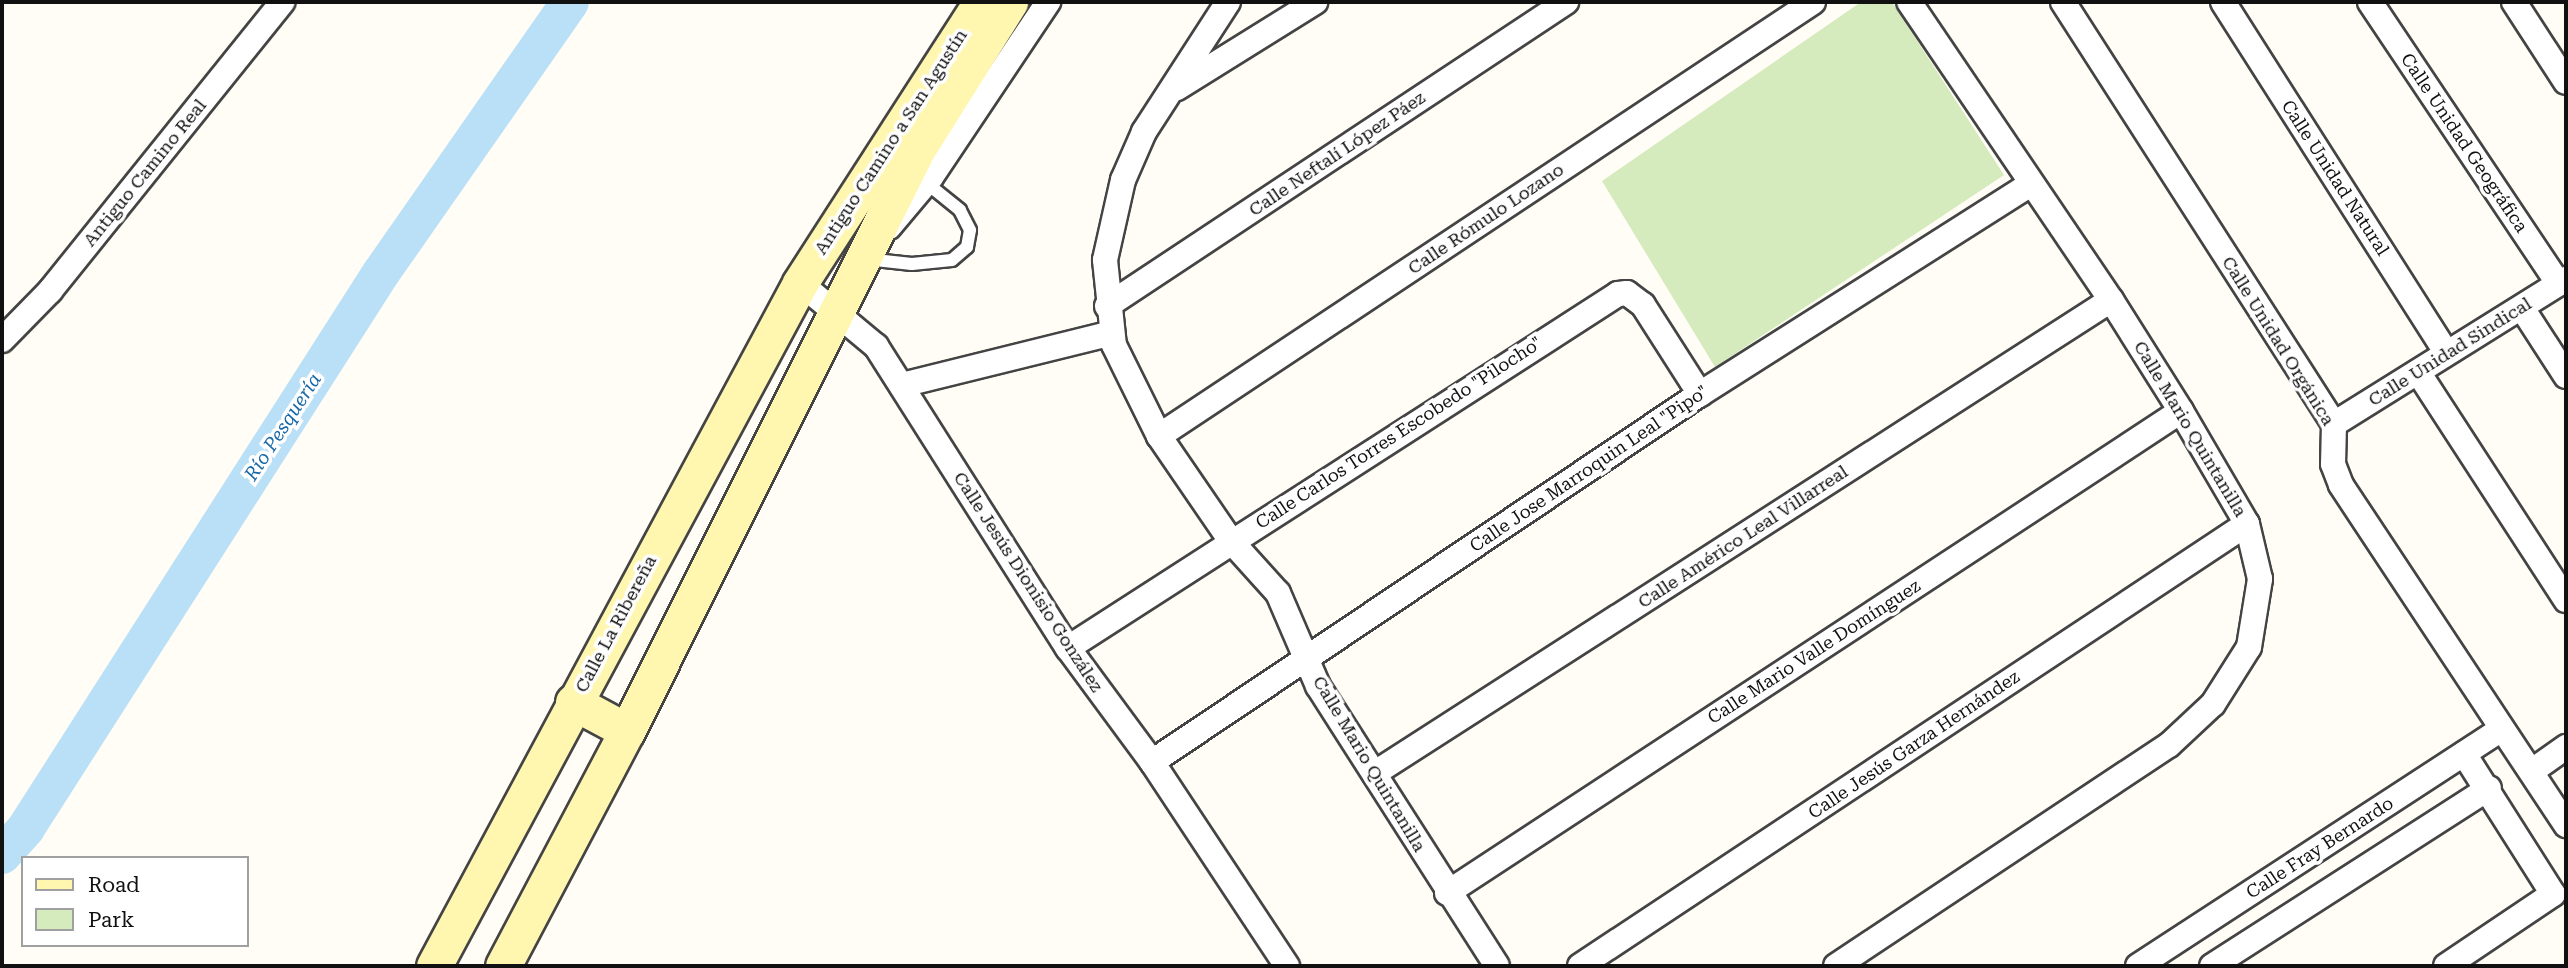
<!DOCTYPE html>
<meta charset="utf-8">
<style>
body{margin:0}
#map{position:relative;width:2568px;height:968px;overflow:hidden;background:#fffdf5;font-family:"Roboto Serif",serif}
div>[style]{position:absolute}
.green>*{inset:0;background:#d5ebbd}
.river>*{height:38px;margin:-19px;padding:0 19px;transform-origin:19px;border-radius:19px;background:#b9e0f7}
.roads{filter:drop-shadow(2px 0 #444) drop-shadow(-2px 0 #444) drop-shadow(0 2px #444) drop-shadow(0 -2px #444)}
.lane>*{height:12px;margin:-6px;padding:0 6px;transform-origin:6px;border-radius:6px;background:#fff}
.street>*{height:24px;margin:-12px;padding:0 12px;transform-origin:12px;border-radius:12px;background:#fff}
.secondary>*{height:35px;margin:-17.5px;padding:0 17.5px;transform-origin:17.5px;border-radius:17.5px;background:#fff6b0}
span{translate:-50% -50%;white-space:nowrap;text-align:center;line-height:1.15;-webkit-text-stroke:7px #fff;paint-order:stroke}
.street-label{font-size:18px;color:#111}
.water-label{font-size:19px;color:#1768a6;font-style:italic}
.frame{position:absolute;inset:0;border:4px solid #111;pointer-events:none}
.legend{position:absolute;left:21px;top:856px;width:228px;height:91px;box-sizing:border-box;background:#fff;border:2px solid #a0a0a0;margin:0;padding:9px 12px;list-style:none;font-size:21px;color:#111}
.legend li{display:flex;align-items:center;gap:14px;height:35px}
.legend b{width:35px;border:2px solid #a0a0a0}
</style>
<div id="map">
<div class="green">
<div style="clip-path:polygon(1861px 2px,1892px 2px,2004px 175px,1715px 367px,1602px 181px)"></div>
</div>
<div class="river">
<div style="left:2px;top:855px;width:36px;rotate:-48deg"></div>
<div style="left:26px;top:828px;width:659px;rotate:-57.4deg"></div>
<div style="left:381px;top:273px;width:330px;rotate:-55.1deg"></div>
</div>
<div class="roads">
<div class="lane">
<div style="left:866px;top:259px;width:46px;rotate:6.2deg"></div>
<div style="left:912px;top:264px;width:40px;rotate:-5.7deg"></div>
<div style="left:952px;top:260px;width:20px;rotate:-41deg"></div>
<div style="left:967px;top:247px;width:17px;rotate:-80deg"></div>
<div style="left:970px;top:230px;width:22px;rotate:-117deg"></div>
<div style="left:960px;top:210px;width:46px;rotate:-141.1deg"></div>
</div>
<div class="street">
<div style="left:1228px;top:2px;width:155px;rotate:122.9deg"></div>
<div style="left:1144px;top:132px;width:52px;rotate:113.6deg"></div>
<div style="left:1123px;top:180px;width:82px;rotate:102.7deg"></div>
<div style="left:1105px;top:260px;width:85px;rotate:84deg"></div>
<div style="left:1114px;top:345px;width:102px;rotate:63.7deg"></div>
<div style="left:1159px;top:436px;width:127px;rotate:55.6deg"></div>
<div style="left:1231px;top:541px;width:70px;rotate:47.9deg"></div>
<div style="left:1278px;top:593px;width:101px;rotate:66.7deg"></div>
<div style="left:1318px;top:686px;width:332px;rotate:57.4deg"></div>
<div style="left:2063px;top:2px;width:502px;rotate:57.29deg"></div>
<div style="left:2334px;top:424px;width:40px;rotate:91.4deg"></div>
<div style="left:2333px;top:464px;width:22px;rotate:69deg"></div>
<div style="left:2341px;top:485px;width:408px;rotate:56.5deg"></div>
<div style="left:2223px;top:2px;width:416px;rotate:57.5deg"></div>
<div style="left:2370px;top:2px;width:339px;rotate:56.2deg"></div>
<div style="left:2514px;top:2px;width:95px;rotate:57deg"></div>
<div style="left:1177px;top:88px;width:163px;rotate:-31.9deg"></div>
<div style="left:889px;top:227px;width:65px;rotate:-50deg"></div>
<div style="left:931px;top:177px;width:211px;rotate:-56.2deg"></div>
<div style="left:800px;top:283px;width:99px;rotate:39.7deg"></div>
<div style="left:876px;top:346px;width:358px;rotate:57.6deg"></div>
<div style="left:1068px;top:648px;width:142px;rotate:53.6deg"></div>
<div style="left:1152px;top:762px;width:245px;rotate:56.5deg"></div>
<div style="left:1107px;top:306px;width:551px;rotate:-33.52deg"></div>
<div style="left:2522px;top:308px;width:81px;rotate:57.1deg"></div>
<div style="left:2px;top:340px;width:69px;rotate:-45.6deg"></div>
<div style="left:50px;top:291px;width:371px;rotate:-51.2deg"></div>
<div style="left:2418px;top:372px;width:272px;rotate:57deg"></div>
<div style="left:902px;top:385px;width:216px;rotate:-13.9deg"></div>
<div style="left:2334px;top:424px;width:274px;rotate:-32deg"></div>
<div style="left:1159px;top:436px;width:785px;rotate:-33.57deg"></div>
<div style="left:1068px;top:648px;width:654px;rotate:-32.77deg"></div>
<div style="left:1618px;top:294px;width:9px;rotate:-6deg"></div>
<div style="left:1627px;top:293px;width:20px;rotate:37deg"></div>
<div style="left:1643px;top:305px;width:106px;rotate:57.4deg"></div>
<div style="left:1152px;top:762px;width:660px;rotate:-33.88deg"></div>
<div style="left:1700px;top:394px;width:392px;rotate:-32.4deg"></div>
<div style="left:2532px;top:771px;width:42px;rotate:-35.2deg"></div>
<div style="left:1375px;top:773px;width:875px;rotate:-32.73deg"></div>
<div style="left:1447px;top:893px;width:878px;rotate:-33.29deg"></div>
<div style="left:1580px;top:966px;width:800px;rotate:-33.53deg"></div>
<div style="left:1836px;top:966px;width:400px;rotate:-33.6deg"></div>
<div style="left:2169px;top:745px;width:60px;rotate:-43deg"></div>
<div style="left:2213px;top:704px;width:67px;rotate:-57.7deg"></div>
<div style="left:2249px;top:647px;width:69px;rotate:-80.8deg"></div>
<div style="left:2260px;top:579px;width:57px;rotate:-103.3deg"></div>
<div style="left:2247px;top:524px;width:131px;rotate:-120.3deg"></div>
<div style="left:2181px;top:411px;width:131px;rotate:-122.2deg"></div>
<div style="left:2111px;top:300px;width:360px;rotate:-124.1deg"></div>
<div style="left:2138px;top:966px;width:434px;rotate:-33.1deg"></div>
<div style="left:2212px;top:966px;width:329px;rotate:-32.7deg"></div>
<div style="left:2446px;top:966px;width:129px;rotate:-33.9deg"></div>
<div style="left:2553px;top:894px;width:166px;rotate:-122.4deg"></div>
</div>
<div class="secondary">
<div style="left:573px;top:702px;width:61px;rotate:28.2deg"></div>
<div style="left:434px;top:966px;width:775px;rotate:-61.81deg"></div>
<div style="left:800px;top:283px;width:334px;rotate:-57.2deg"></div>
<div style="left:503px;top:966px;width:266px;rotate:-62.2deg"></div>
<div style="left:627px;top:731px;width:647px;rotate:-63.47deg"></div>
<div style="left:916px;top:152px;width:177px;rotate:-57.9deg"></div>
</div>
</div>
<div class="street-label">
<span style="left:891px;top:142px;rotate:-57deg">Antiguo Camino a San Agustín</span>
<span style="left:2464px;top:143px;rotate:56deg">Calle Unidad Geográfica</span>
<span style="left:1337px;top:154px;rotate:-34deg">Calle Neftalí López Páez</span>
<span style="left:145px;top:173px;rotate:-51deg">Antiguo Camino Real</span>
<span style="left:2335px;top:178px;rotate:57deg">Calle Unidad Natural</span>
<span style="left:1486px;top:219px;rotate:-34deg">Calle Rómulo Lozano</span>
<span style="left:2278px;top:341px;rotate:58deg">Calle Unidad Orgánica</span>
<span style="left:2450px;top:352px;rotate:-32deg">Calle Unidad Sindical</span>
<span style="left:2190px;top:429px;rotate:59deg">Calle Mario Quintanilla</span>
<span style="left:1399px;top:433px;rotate:-33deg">Calle Carlos Torres Escobedo "Pilocho"</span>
<span style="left:1589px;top:469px;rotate:-34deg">Calle Jose Marroquin Leal "Pipo"</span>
<span style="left:1743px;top:537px;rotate:-33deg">Calle Américo Leal Villarreal</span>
<span style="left:1028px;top:582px;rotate:57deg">Calle Jesús Dionisio González</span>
<span style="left:616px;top:624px;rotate:-62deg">Calle La Ribereña</span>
<span style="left:1814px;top:652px;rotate:-33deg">Calle Mario Valle Domínguez</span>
<span style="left:1914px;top:745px;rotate:-34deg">Calle Jesús Garza Hernández</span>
<span style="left:1369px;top:764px;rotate:59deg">Calle Mario Quintanilla</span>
<span style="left:2320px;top:848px;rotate:-33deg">Calle Fray Bernardo</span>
</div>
<div class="water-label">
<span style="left:283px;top:427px;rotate:-57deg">Río Pesquería</span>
</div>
<div class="frame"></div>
<ul class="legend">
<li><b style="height:9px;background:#fff6b0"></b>Road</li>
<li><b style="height:19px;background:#d5ebbd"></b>Park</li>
</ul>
</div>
